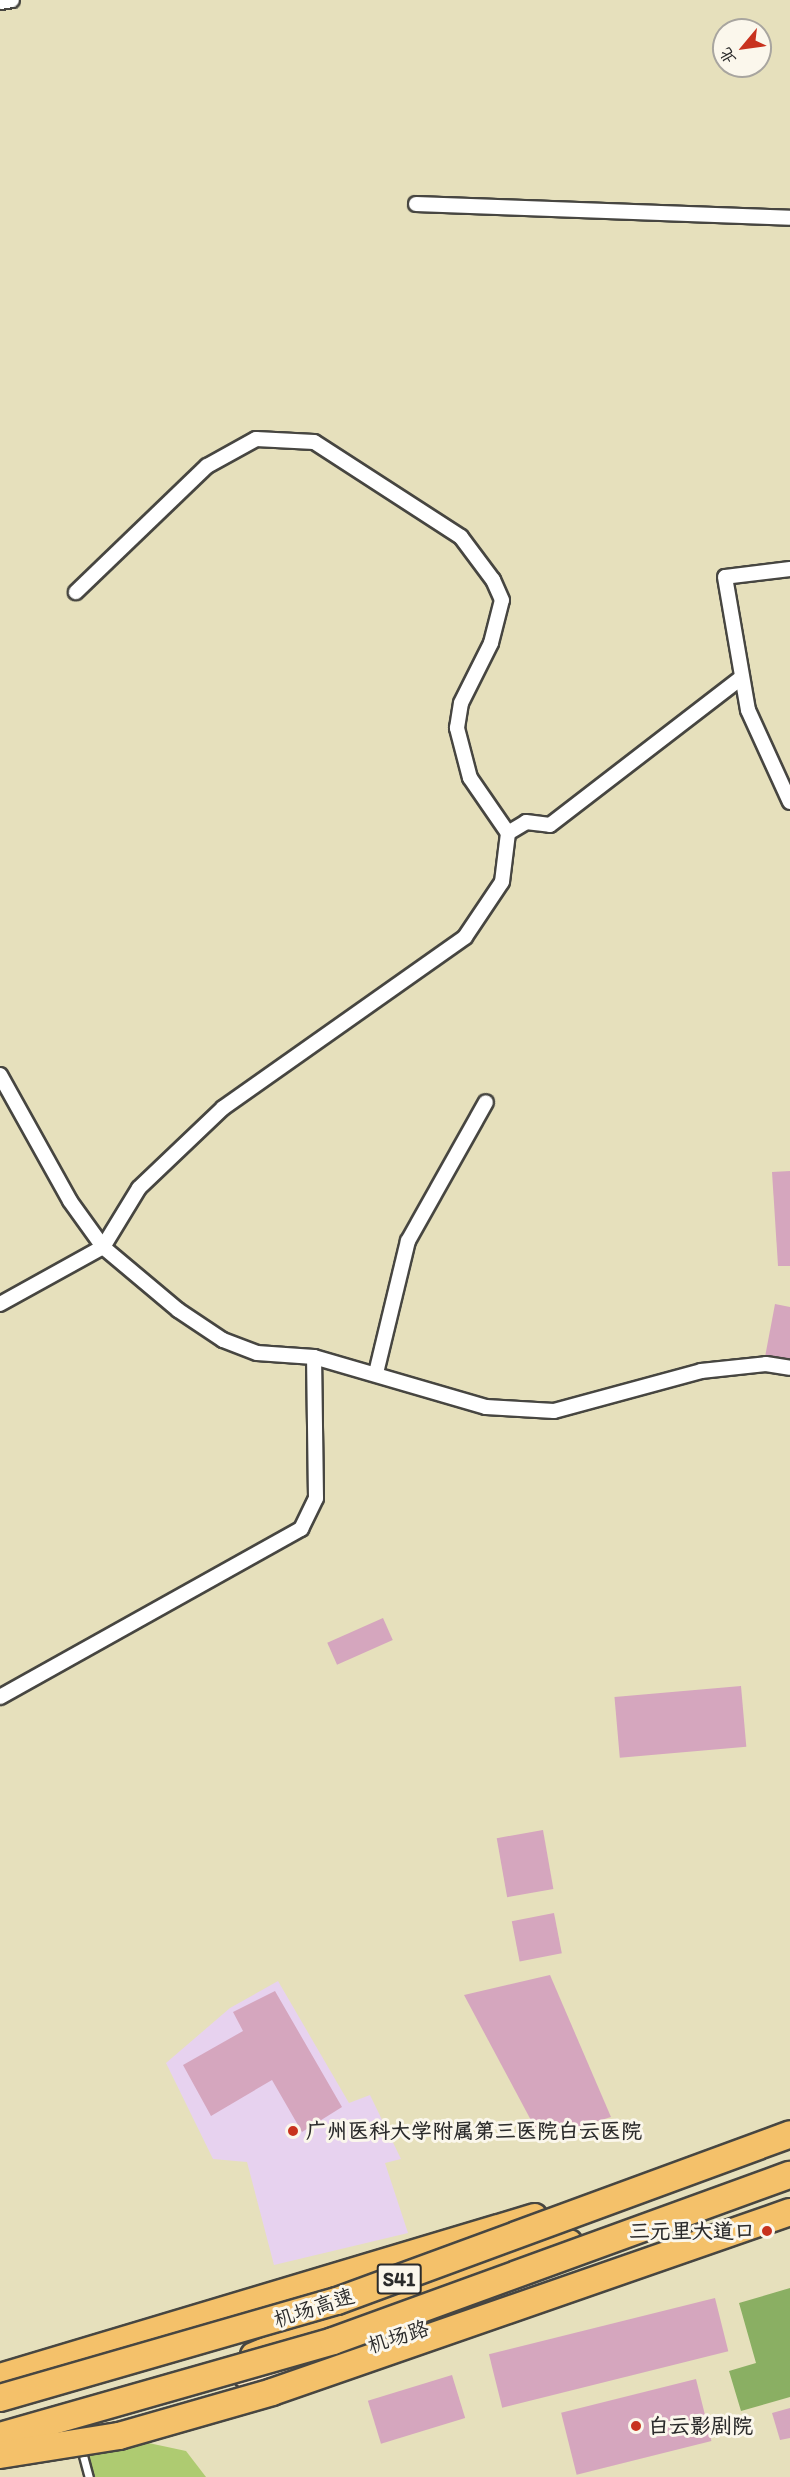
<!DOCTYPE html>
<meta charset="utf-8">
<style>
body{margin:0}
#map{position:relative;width:790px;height:2477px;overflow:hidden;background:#e6e0bc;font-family:Itim,"LXGW WenKai TC",sans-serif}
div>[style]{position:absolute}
.built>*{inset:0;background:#e7d2ef}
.green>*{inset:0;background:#aecb71}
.forest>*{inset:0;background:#8aaf63}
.building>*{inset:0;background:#d5a6be;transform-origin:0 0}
.roads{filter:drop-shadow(2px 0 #474641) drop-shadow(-2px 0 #474641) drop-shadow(0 2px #474641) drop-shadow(0 -2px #474641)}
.service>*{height:7px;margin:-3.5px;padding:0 3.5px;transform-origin:3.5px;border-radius:3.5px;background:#fff}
.minor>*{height:14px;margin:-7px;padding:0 7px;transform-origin:7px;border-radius:7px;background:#fff}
.secondary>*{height:20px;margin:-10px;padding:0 10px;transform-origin:10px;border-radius:10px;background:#fbe6c3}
.trunk>*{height:24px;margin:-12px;padding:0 12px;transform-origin:12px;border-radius:12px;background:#f4c16a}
.bridges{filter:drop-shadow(2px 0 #474641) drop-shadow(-2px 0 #474641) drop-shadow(0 2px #474641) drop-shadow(0 -2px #474641)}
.motorway-bridge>*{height:26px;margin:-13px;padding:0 13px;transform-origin:13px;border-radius:13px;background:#f4c16a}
.dots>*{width:16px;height:16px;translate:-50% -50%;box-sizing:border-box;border:3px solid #fbf7ec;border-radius:50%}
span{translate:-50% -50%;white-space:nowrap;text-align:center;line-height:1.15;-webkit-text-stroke:6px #fbf7ec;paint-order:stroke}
.shield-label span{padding:2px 4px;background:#fbf7ec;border:2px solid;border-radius:4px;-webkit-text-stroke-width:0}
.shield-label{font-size:20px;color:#2b2b2b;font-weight:700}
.poi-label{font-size:21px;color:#2b2b2b;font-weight:700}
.left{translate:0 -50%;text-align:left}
.right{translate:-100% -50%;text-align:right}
.street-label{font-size:21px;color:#2b2b2b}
.north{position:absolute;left:712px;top:18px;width:60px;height:60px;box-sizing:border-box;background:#fbf7ec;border:2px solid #a8a59f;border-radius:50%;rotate:241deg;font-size:16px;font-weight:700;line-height:24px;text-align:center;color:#2b2b2b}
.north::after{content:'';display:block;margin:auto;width:21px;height:27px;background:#c8321e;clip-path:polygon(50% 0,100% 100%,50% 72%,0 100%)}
</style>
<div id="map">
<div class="built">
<div style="clip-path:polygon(278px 1981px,349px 2103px,370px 2095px,401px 2159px,385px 2163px,408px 2233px,274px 2265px,247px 2162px,213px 2159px,166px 2063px,230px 2008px)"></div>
</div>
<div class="green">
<div style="clip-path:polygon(74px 2427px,186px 2451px,206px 2477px,89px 2477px)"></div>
</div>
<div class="forest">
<div style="clip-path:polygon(790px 2288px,790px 2397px,741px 2411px,729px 2371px,756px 2363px,739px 2303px)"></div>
</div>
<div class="building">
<div style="clip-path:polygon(790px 1171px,790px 1266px,778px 1266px,772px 1172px)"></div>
<div style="clip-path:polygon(775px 1304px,790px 1307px,790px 1362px,765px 1357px)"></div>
<div style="left:383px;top:1618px;width:24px;height:61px;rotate:66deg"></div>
<div style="left:741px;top:1686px;width:61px;height:127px;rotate:85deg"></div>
<div style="left:543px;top:1830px;width:60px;height:47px;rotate:80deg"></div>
<div style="left:554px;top:1913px;width:41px;height:43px;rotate:79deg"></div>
<div style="clip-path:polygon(550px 1975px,611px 2117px,541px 2139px,464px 1995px)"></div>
<div style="clip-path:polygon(275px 1991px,342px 2107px,302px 2132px,272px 2080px,211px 2116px,183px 2065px,243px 2031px,233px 2012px)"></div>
<div style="left:715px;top:2298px;width:55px;height:233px;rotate:76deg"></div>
<div style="left:452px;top:2375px;width:45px;height:88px;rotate:73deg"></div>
<div style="left:696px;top:2379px;width:64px;height:139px;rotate:76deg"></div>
<div style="clip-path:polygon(790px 2408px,790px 2438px,780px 2440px,772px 2413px)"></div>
</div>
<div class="roads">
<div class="service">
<div style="left:81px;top:2448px;width:30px;rotate:75deg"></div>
</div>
<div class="minor">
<div style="left:0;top:2px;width:12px;rotate:-9deg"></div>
<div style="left:416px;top:204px;width:374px;rotate:2.1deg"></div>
<div style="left:790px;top:569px;width:65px;rotate:173deg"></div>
<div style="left:725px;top:577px;width:135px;rotate:80.2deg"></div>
<div style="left:748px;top:710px;width:101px;rotate:65.5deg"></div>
<div style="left:508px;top:833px;width:21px;rotate:-31deg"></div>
<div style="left:526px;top:822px;width:24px;rotate:7deg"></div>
<div style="left:550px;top:825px;width:242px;rotate:-37.6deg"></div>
<div style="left:0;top:1075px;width:144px;rotate:60.9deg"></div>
<div style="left:70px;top:1201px;width:57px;rotate:54.3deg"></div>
<div style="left:103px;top:1247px;width:98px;rotate:40deg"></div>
<div style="left:178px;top:1310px;width:54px;rotate:33.7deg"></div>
<div style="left:223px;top:1340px;width:36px;rotate:21deg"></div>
<div style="left:257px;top:1353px;width:57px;rotate:4deg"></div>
<div style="left:314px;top:1357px;width:179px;rotate:16.2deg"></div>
<div style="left:486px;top:1407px;width:68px;rotate:3.4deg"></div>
<div style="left:554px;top:1411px;width:152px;rotate:-15.2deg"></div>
<div style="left:701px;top:1371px;width:65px;rotate:-6.1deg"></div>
<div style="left:766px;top:1364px;width:24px;rotate:9deg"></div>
<div style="left:0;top:1304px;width:118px;rotate:-29deg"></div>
<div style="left:103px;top:1247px;width:69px;rotate:-58.6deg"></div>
<div style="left:139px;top:1188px;width:116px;rotate:-43.6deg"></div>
<div style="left:223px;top:1108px;width:296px;rotate:-35.2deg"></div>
<div style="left:465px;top:937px;width:66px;rotate:-56.1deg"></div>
<div style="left:502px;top:882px;width:49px;rotate:-83deg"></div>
<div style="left:508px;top:833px;width:67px;rotate:-124.6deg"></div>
<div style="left:470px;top:778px;width:52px;rotate:-104.6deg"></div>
<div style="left:457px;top:728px;width:25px;rotate:-81deg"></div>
<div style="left:461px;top:703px;width:67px;rotate:-63.4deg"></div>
<div style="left:491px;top:643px;width:44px;rotate:-75.7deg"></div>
<div style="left:502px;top:600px;width:22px;rotate:-114deg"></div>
<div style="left:493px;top:580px;width:54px;rotate:-126.7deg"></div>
<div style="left:461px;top:537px;width:175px;rotate:-147.1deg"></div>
<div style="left:314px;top:442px;width:58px;rotate:-177deg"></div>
<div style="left:256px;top:439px;width:56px;rotate:151.1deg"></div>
<div style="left:207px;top:466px;width:182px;rotate:136.1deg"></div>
<div style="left:376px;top:1373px;width:136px;rotate:-76.4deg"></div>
<div style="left:408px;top:1241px;width:159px;rotate:-60.7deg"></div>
<div style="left:0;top:1697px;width:345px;rotate:-29.2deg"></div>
<div style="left:301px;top:1529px;width:34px;rotate:-64deg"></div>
<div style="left:316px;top:1498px;width:141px;rotate:-90.8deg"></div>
</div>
<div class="secondary">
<div style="left:245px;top:2378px;width:132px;rotate:-14.5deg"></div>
</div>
<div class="trunk">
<div style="left:253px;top:2355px;width:122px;rotate:-22.6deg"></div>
<div style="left:366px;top:2308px;width:214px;rotate:-17.9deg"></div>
<div style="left:0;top:2376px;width:558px;rotate:-16.65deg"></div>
</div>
</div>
<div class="bridges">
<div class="motorway-bridge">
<div style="left:0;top:2398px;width:351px;rotate:-16.1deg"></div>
<div style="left:337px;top:2301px;width:483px;rotate:-20.2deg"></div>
<div style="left:0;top:2436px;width:346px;rotate:-15.9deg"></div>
<div style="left:333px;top:2341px;width:486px;rotate:-20deg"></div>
<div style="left:0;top:2455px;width:121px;rotate:-9.1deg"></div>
<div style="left:119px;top:2436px;width:159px;rotate:-16deg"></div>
<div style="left:272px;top:2392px;width:548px;rotate:-19.16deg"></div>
</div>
</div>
<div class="dots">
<div style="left:293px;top:2131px;background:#c8321e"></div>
<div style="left:767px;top:2231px;background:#c8321e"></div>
<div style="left:636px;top:2426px;background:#c8321e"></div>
</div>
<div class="shield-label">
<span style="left:399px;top:2279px">S41</span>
</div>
<div class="poi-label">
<span class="left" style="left:306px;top:2131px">广州医科大学附属第三医院白云医院</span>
<span class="right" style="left:755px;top:2231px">三元里大道口</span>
<span class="left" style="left:648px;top:2426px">白云影剧院</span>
</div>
<div class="street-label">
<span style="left:314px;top:2308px;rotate:-18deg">机场高速</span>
<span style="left:398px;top:2337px;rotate:-18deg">机场路</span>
</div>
<div class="north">北</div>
</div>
